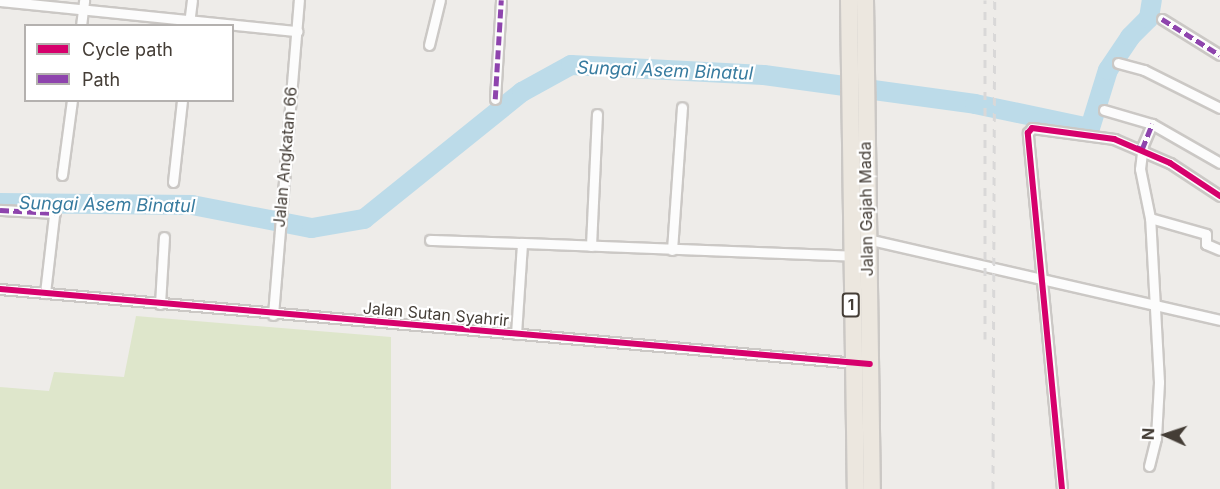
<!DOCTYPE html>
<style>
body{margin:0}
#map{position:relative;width:1220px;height:489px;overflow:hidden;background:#eeece9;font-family:Inter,sans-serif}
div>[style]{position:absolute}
.green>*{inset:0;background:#dee6cb}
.river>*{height:20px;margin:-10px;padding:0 10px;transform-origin:10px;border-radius:10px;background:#bcdbe9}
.roads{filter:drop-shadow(2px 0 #cbc8c5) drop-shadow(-2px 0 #cbc8c5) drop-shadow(0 2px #cbc8c5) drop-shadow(0 -2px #cbc8c5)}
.minor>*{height:9px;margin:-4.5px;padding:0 4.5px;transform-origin:4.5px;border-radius:4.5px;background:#fcfcfc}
.trunk>*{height:16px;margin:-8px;padding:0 8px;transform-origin:8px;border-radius:8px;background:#ece7df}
.rail>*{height:3px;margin-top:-1.5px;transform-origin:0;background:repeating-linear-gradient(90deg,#d9d8d8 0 8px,transparent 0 16px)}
.quiet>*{height:4.5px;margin-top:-2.25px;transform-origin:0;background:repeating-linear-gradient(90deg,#8e44ad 0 9px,transparent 0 13.5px)}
.cycleway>*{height:6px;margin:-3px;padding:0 3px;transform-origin:3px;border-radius:3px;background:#d6006c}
span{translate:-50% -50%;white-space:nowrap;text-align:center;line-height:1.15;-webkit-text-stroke:4.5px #fff;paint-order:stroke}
.shield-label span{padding:2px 4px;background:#fff;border:2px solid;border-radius:4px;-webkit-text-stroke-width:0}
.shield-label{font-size:15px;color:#443d36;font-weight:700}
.street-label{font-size:16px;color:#443d36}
.water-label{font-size:18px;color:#377b9f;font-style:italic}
.legend{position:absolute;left:24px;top:24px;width:210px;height:78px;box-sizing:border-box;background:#fff;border:2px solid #b4b1af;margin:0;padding:8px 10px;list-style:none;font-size:18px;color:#443d36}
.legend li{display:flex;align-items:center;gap:12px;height:30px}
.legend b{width:30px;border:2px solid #b4b1af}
.north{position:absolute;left:1136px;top:405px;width:60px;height:60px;-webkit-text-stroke:4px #fff;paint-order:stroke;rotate:273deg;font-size:16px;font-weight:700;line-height:24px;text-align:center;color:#443d36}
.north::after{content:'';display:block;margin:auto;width:21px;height:27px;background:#443d36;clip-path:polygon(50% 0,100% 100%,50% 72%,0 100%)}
</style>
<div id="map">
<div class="green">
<div style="clip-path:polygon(136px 316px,391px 337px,391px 489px,0 489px,0 387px,49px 391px,54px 372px,124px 377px)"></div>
</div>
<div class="river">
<div style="left:0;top:203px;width:192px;rotate:0.6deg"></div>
<div style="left:192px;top:205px;width:122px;rotate:10.9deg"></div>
<div style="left:312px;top:228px;width:53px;rotate:-9.8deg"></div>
<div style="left:364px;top:219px;width:203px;rotate:-38.8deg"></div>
<div style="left:522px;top:92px;width:56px;rotate:-28.9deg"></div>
<div style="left:571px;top:65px;width:193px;rotate:3deg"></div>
<div style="left:764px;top:75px;width:213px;rotate:7.8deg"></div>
<div style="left:975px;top:104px;width:117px;rotate:11.8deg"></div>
<div style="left:1090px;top:128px;width:61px;rotate:-72.8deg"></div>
<div style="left:1108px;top:70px;width:40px;rotate:-56deg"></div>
<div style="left:1130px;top:37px;width:27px;rotate:-45deg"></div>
<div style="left:1149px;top:18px;width:18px;rotate:-81deg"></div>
</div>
<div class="roads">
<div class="minor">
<div style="left:0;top:1px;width:299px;rotate:5.8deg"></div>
<div style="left:1162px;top:19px;width:68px;rotate:31.8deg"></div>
<div style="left:189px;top:24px;width:24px;rotate:-83deg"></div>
<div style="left:81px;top:26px;width:26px;rotate:-83deg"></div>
<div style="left:429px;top:45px;width:46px;rotate:-76.3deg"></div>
<div style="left:1118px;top:63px;width:27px;rotate:15deg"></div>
<div style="left:1144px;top:70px;width:85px;rotate:26.6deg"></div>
<div style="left:495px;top:99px;width:99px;rotate:-86.5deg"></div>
<div style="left:1104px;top:110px;width:50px;rotate:16.3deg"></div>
<div style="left:1152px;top:124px;width:78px;rotate:29.8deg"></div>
<div style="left:62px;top:175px;width:76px;rotate:-82.4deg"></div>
<div style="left:173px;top:182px;width:82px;rotate:-83.7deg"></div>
<div style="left:0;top:210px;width:55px;rotate:3.1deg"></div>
<div style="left:1150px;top:218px;width:58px;rotate:15.9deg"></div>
<div style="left:1206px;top:234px;width:10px;rotate:90deg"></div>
<div style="left:1206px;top:244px;width:15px;rotate:23deg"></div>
<div style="left:867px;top:239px;width:362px;rotate:12.9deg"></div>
<div style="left:430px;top:240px;width:92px;rotate:1.9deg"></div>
<div style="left:591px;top:246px;width:132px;rotate:-87.4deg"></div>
<div style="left:672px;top:250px;width:143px;rotate:-86deg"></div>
<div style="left:0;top:289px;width:859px;rotate:4.94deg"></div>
<div style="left:45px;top:293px;width:88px;rotate:-83.4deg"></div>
<div style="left:160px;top:304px;width:67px;rotate:-86.6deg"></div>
<div style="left:273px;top:315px;width:316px;rotate:-85.3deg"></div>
<div style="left:516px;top:334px;width:91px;rotate:-86.2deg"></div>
<div style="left:522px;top:243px;width:334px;rotate:2.2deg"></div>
<div style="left:1149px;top:466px;width:29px;rotate:-76deg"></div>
<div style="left:1156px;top:438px;width:56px;rotate:-86.9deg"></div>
<div style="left:1159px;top:382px;width:164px;rotate:-93.1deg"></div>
<div style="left:1150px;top:218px;width:50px;rotate:-101.5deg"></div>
<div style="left:1140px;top:169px;width:24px;rotate:-83deg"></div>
<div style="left:1143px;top:145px;width:23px;rotate:-67deg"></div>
<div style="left:1062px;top:489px;width:358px;rotate:-95.5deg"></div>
<div style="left:1028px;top:133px;width:6px;rotate:-51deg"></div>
<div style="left:1032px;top:128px;width:83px;rotate:7.6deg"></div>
<div style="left:1114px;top:139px;width:61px;rotate:23.2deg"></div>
<div style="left:1170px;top:163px;width:60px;rotate:33.4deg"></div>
</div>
<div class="trunk">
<div style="left:849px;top:0;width:489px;rotate:89.2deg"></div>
<div style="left:865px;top:0;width:489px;rotate:89.2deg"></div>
</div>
</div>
<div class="rail">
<div style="left:985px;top:339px;width:339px;rotate:-90deg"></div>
<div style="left:993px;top:489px;width:489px;rotate:-89.8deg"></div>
</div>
<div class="quiet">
<div style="left:1162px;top:19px;width:68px;rotate:31.8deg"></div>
<div style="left:495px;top:99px;width:99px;rotate:-86.5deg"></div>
<div style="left:1136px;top:147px;width:6px;rotate:18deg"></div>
<div style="left:1142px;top:149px;width:27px;rotate:-68deg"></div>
<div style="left:0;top:210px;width:55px;rotate:3.1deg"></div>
</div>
<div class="cycleway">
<div style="left:0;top:289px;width:873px;rotate:4.93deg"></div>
<div style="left:1062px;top:489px;width:358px;rotate:-95.5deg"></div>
<div style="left:1028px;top:133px;width:6px;rotate:-51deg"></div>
<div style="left:1032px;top:128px;width:83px;rotate:7.6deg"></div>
<div style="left:1114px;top:139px;width:61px;rotate:23.2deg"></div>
<div style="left:1170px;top:163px;width:60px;rotate:33.4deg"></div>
</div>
<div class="shield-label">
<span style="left:851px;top:305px">1</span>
</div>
<div class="street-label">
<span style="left:285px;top:157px;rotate:-85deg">Jalan Angkatan 66</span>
<span style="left:866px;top:209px;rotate:-91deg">Jalan Gajah Mada</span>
<span style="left:436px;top:314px;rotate:5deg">Jalan Sutan Syahrir</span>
</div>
<div class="water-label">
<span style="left:665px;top:71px;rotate:2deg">Sungai Asem Binatul</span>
<span style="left:107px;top:205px;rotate:1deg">Sungai Asem Binatul</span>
</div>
<ul class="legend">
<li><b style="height:8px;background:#d6006c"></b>Cycle path</li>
<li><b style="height:8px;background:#8e44ad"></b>Path</li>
</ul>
<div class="north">N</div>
</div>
